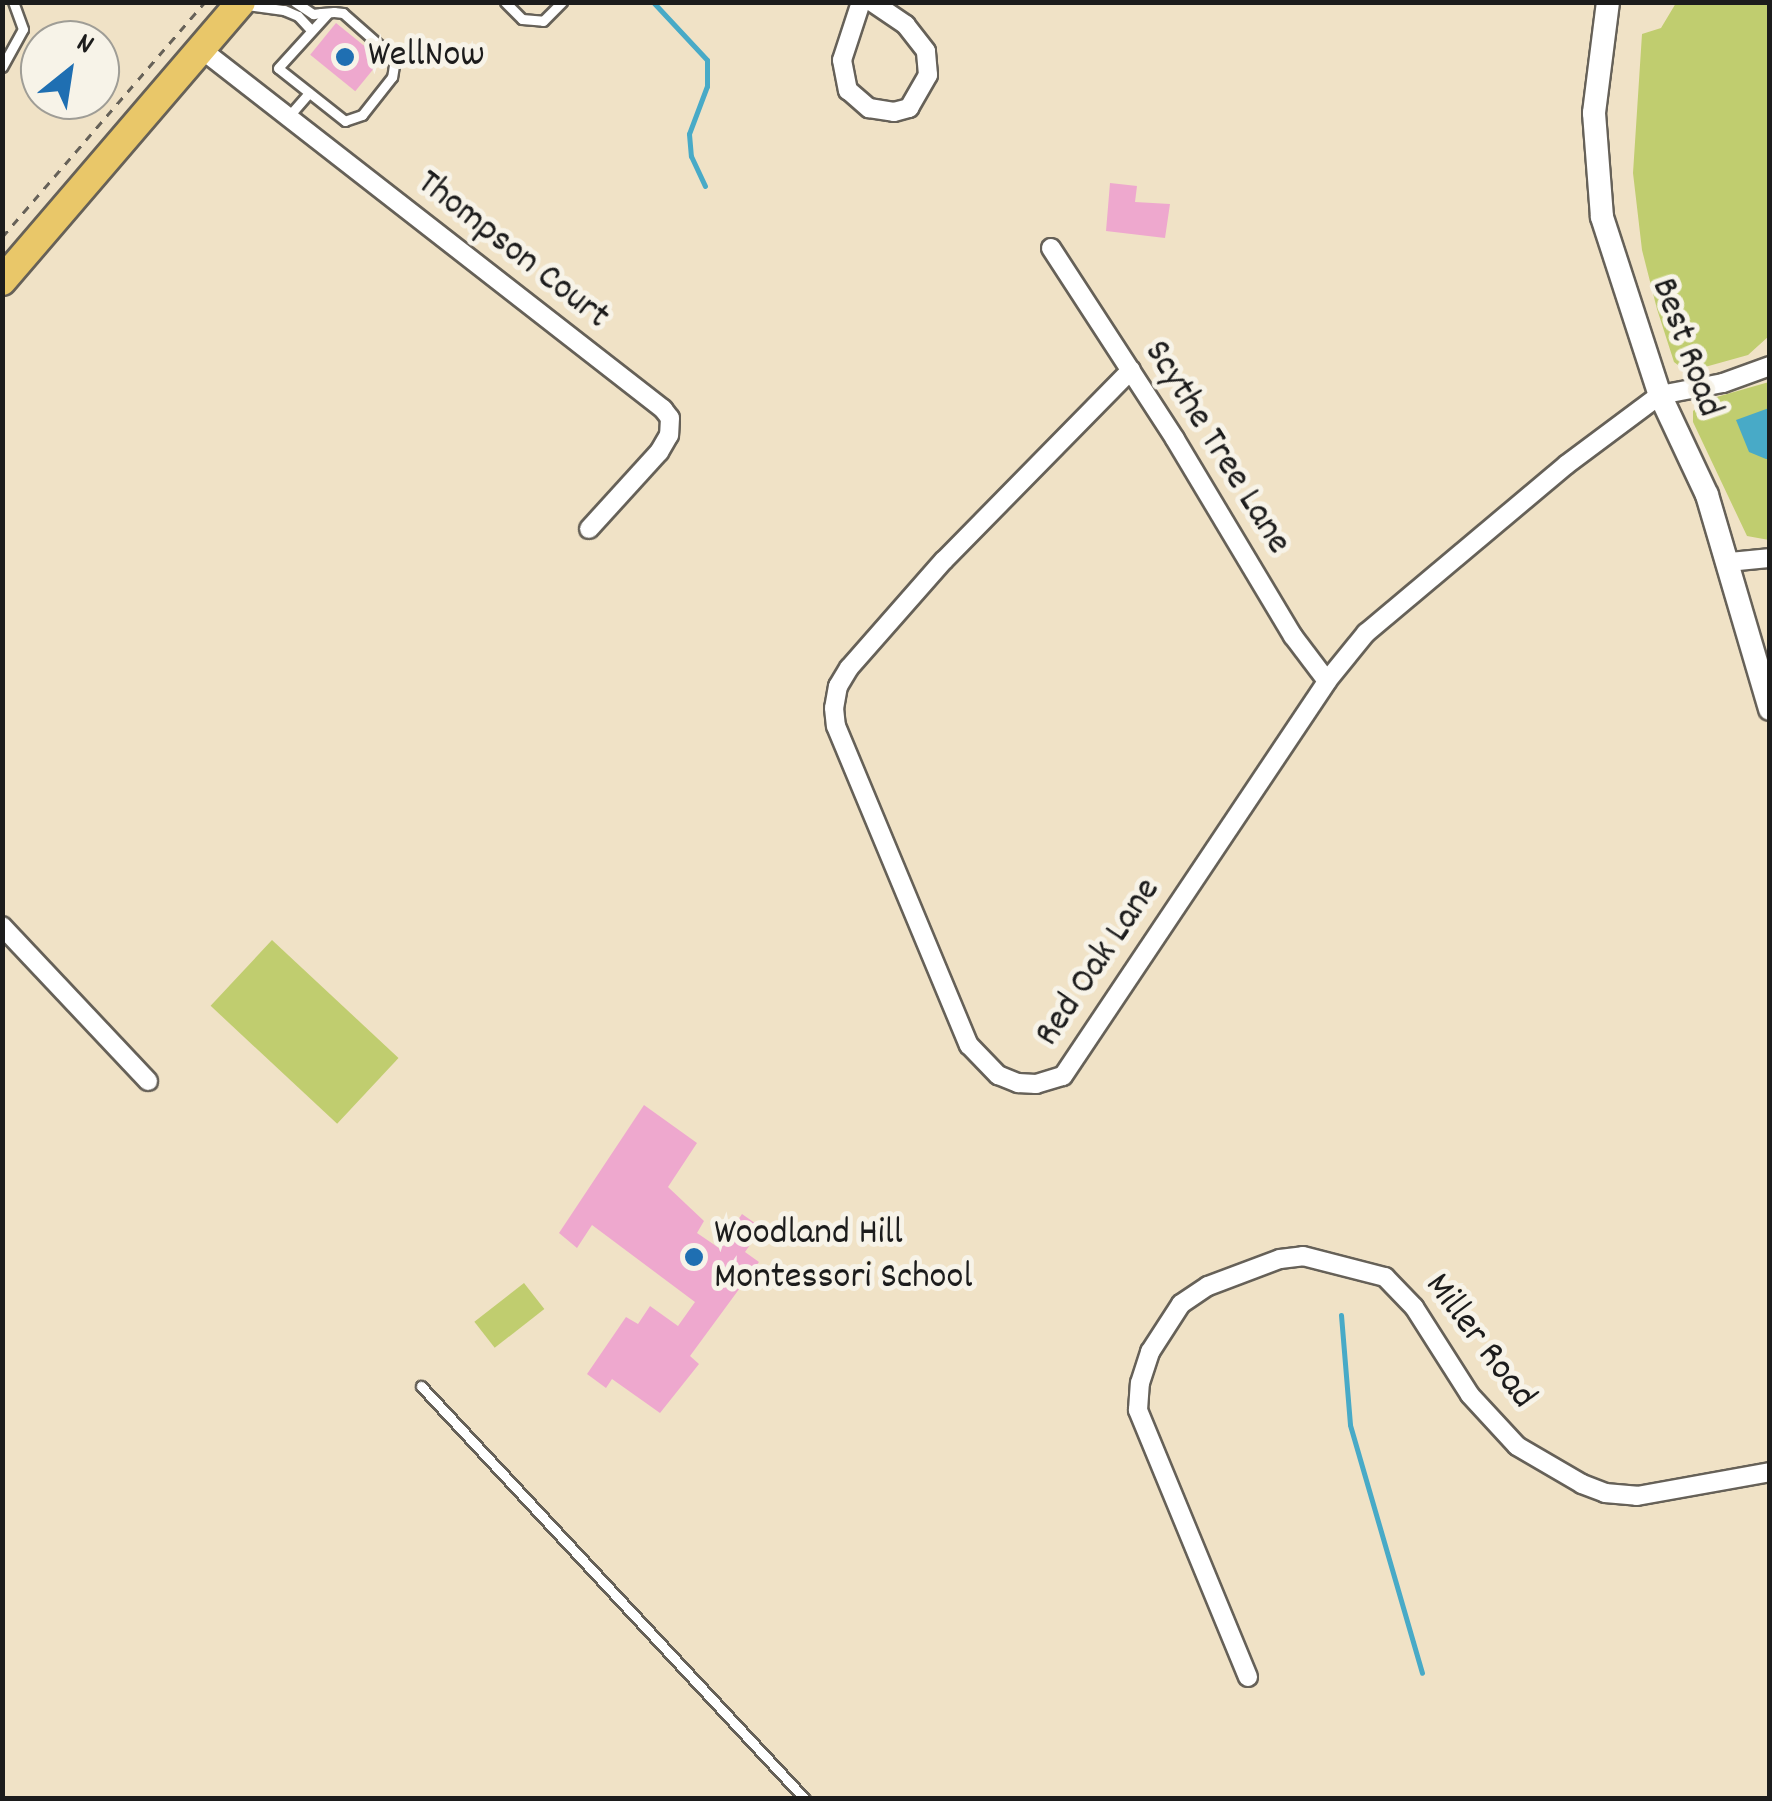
<!DOCTYPE html>
<style>
body{margin:0}
#map{position:relative;width:1772px;height:1801px;overflow:hidden;background:#f0e2c6;font-family:Dekko,sans-serif}
div>[style]{position:absolute}
.green>*{inset:0;background:#c0cd6f;transform-origin:0 0}
.water>*{inset:0;background:#48aac7}
.stream>*{height:5px;margin:-2.5px;padding:0 2.5px;transform-origin:2.5px;border-radius:2.5px;background:#48aac7}
.building>*{inset:0;background:#eea8ce;transform-origin:0 0}
.path>*{height:2.5px;margin-top:-1.25px;transform-origin:0;background:repeating-linear-gradient(90deg,#666158 0 8px,transparent 0 16px)}
.roads{filter:drop-shadow(2px 0 #666158) drop-shadow(-2px 0 #666158) drop-shadow(0 2px #666158) drop-shadow(0 -2px #666158)}
.service>*{height:9px;margin:-4.5px;padding:0 4.5px;transform-origin:4.5px;border-radius:4.5px;background:#fff}
.minor>*{height:18px;margin:-9px;padding:0 9px;transform-origin:9px;border-radius:9px;background:#fff}
.tertiary>*{height:22px;margin:-11px;padding:0 11px;transform-origin:11px;border-radius:11px;background:#fff}
.primary>*{height:28px;margin:-14px;padding:0 14px;transform-origin:14px;border-radius:14px;background:#e9c769}
.dots>*{width:28px;height:28px;translate:-50% -50%;box-sizing:border-box;border:5px solid #f7f3e8;border-radius:50%}
span{translate:-50% -50%;white-space:nowrap;text-align:center;line-height:1.15;-webkit-text-stroke:10px #f7f3e8;paint-order:stroke}
.poi-label{font-size:38px;color:#1c1c1c}
.left{translate:0 -50%;text-align:left}
.street-label{font-size:38px;color:#1c1c1c}
.frame{position:absolute;inset:0;border:5px solid #1c1c1c;pointer-events:none}
.north{position:absolute;left:20px;top:20px;width:100px;height:100px;box-sizing:border-box;background:#f7f3e8;border:2px solid #9f9d96;border-radius:50%;rotate:30deg;font-size:28px;font-weight:700;line-height:40px;text-align:center;color:#1c1c1c}
.north::after{content:'';display:block;margin:auto;width:35px;height:45px;background:#1f6fb2;clip-path:polygon(50% 0,100% 100%,50% 72%,0 100%)}
</style>
<div id="map">
<div class="green">
<div style="clip-path:polygon(1676px 3px,1770px 3px,1769px 336px,1748px 355px,1687px 372px,1674px 362px,1657px 309px,1642px 250px,1633px 173px,1642px 34px,1661px 28px)"></div>
<div style="clip-path:polygon(1769px 382px,1766px 459px,1769px 459px,1769px 540px,1747px 536px,1693px 422px,1693px 411px,1706px 400px)"></div>
<div style="left:272px;top:940px;width:173px;height:90px;rotate:43deg"></div>
<div style="left:524px;top:1283px;width:33px;height:63px;rotate:52deg"></div>
</div>
<div class="water">
<div style="clip-path:polygon(1769px 408px,1769px 459px,1766px 459px,1749px 452px,1736px 420px)"></div>
</div>
<div class="stream">
<div style="left:653px;top:2px;width:79px;rotate:47deg"></div>
<div style="left:707px;top:60px;width:26px;rotate:90deg"></div>
<div style="left:707px;top:86px;width:51px;rotate:110.6deg"></div>
<div style="left:689px;top:134px;width:22px;rotate:85deg"></div>
<div style="left:691px;top:156px;width:33px;rotate:65deg"></div>
<div style="left:1341px;top:1315px;width:110px;rotate:85.3deg"></div>
<div style="left:1350px;top:1425px;width:258px;rotate:73.8deg"></div>
</div>
<div class="building">
<div style="left:336px;top:23px;width:58px;height:41px;rotate:39deg"></div>
<div style="clip-path:polygon(1110px 183px,1137px 186px,1135px 202px,1170px 204px,1165px 238px,1106px 231px)"></div>
<div style="clip-path:polygon(644px 1105px,697px 1143px,668px 1187px,704px 1221px,697px 1233px,719px 1248px,742px 1214px,762px 1228px,745px 1252px,759px 1262px,690px 1356px,699px 1364px,660px 1413px,612px 1379px,606px 1388px,587px 1374px,626px 1317px,638px 1324px,650px 1306px,678px 1326px,695px 1302px,592px 1225px,577px 1248px,559px 1233px)"></div>
</div>
<div class="path">
<div style="left:2px;top:237px;width:311px;rotate:-49.2deg"></div>
</div>
<div class="roads">
<div class="service">
<div style="left:295px;top:2px;width:22px;rotate:34deg"></div>
<div style="left:313px;top:14px;width:8px;rotate:-7deg"></div>
<div style="left:321px;top:13px;width:13px;rotate:-4deg"></div>
<div style="left:334px;top:12px;width:9px;rotate:6deg"></div>
<div style="left:343px;top:13px;width:69px;rotate:41.5deg"></div>
<div style="left:395px;top:59px;width:18px;rotate:99deg"></div>
<div style="left:392px;top:77px;width:48px;rotate:128.3deg"></div>
<div style="left:362px;top:115px;width:18px;rotate:161deg"></div>
<div style="left:345px;top:121px;width:85px;rotate:-141.7deg"></div>
<div style="left:278px;top:68px;width:74px;rotate:-47.7deg"></div>
<div style="left:505px;top:2px;width:24px;rotate:45deg"></div>
<div style="left:522px;top:19px;width:21px;rotate:5deg"></div>
<div style="left:543px;top:21px;width:27px;rotate:-45deg"></div>
<div style="left:247px;top:5px;width:37px;rotate:8deg"></div>
<div style="left:284px;top:10px;width:15px;rotate:23deg"></div>
<div style="left:298px;top:16px;width:19px;rotate:47deg"></div>
<div style="left:2px;top:67px;width:43px;rotate:-61.1deg"></div>
<div style="left:23px;top:29px;width:29px;rotate:-110deg"></div>
<div style="left:288px;top:117px;width:32px;rotate:-49deg"></div>
<div style="left:421px;top:1386px;width:563px;rotate:47.09deg"></div>
</div>
<div class="minor">
<div style="left:861px;top:2px;width:61px;rotate:108.1deg"></div>
<div style="left:842px;top:60px;width:31px;rotate:79deg"></div>
<div style="left:848px;top:90px;width:28px;rotate:41deg"></div>
<div style="left:869px;top:108px;width:25px;rotate:9deg"></div>
<div style="left:894px;top:112px;width:16px;rotate:-15deg"></div>
<div style="left:909px;top:108px;width:38px;rotate:-60deg"></div>
<div style="left:928px;top:75px;width:24px;rotate:-95deg"></div>
<div style="left:926px;top:51px;width:33px;rotate:-128deg"></div>
<div style="left:906px;top:25px;width:41px;rotate:-145.9deg"></div>
<div style="left:201px;top:49px;width:586px;rotate:37.93deg"></div>
<div style="left:663px;top:409px;width:11px;rotate:52deg"></div>
<div style="left:670px;top:418px;width:17px;rotate:93deg"></div>
<div style="left:669px;top:435px;width:20px;rotate:120deg"></div>
<div style="left:659px;top:452px;width:104px;rotate:132.3deg"></div>
<div style="left:1051px;top:248px;width:228px;rotate:57deg"></div>
<div style="left:1175px;top:439px;width:230px;rotate:59.1deg"></div>
<div style="left:1293px;top:636px;width:56px;rotate:52.9deg"></div>
<div style="left:1131px;top:370px;width:267px;rotate:134.5deg"></div>
<div style="left:944px;top:560px;width:144px;rotate:131.3deg"></div>
<div style="left:849px;top:668px;width:21px;rotate:121deg"></div>
<div style="left:838px;top:686px;width:22px;rotate:100deg"></div>
<div style="left:834px;top:708px;width:18px;rotate:84deg"></div>
<div style="left:836px;top:726px;width:346px;rotate:67.4deg"></div>
<div style="left:969px;top:1045px;width:42px;rotate:46deg"></div>
<div style="left:998px;top:1075px;width:22px;rotate:22deg"></div>
<div style="left:1018px;top:1083px;width:18px;rotate:3deg"></div>
<div style="left:1036px;top:1084px;width:28px;rotate:-17deg"></div>
<div style="left:1063px;top:1076px;width:475px;rotate:-56.2deg"></div>
<div style="left:1327px;top:681px;width:62px;rotate:-50.9deg"></div>
<div style="left:1366px;top:633px;width:261px;rotate:-40deg"></div>
<div style="left:1566px;top:465px;width:117px;rotate:-36.7deg"></div>
<div style="left:1660px;top:395px;width:64px;rotate:-10.8deg"></div>
<div style="left:1723px;top:383px;width:50px;rotate:-19.9deg"></div>
<div style="left:1729px;top:562px;width:41px;rotate:-5.6deg"></div>
<div style="left:2px;top:926px;width:213px;rotate:46.7deg"></div>
<div style="left:1248px;top:1677px;width:289px;rotate:-112.4deg"></div>
<div style="left:1138px;top:1410px;width:27px;rotate:-86deg"></div>
<div style="left:1140px;top:1383px;width:33px;rotate:-72deg"></div>
<div style="left:1150px;top:1352px;width:57px;rotate:-57.1deg"></div>
<div style="left:1181px;top:1304px;width:32px;rotate:-34deg"></div>
<div style="left:1208px;top:1286px;width:77px;rotate:-20.6deg"></div>
<div style="left:1280px;top:1259px;width:23px;rotate:-7deg"></div>
<div style="left:1303px;top:1256px;width:85px;rotate:14.4deg"></div>
<div style="left:1385px;top:1277px;width:42px;rotate:46deg"></div>
<div style="left:1414px;top:1307px;width:104px;rotate:57.5deg"></div>
<div style="left:1470px;top:1395px;width:69px;rotate:47.3deg"></div>
<div style="left:1517px;top:1446px;width:75px;rotate:30.3deg"></div>
<div style="left:1582px;top:1484px;width:25px;rotate:21deg"></div>
<div style="left:1605px;top:1493px;width:32px;rotate:5deg"></div>
<div style="left:1637px;top:1496px;width:135px;rotate:-10.2deg"></div>
</div>
<div class="tertiary">
<div style="left:1608px;top:2px;width:112px;rotate:97.2deg"></div>
<div style="left:1594px;top:113px;width:104px;rotate:85.6deg"></div>
<div style="left:1602px;top:217px;width:187px;rotate:72deg"></div>
<div style="left:1660px;top:395px;width:110px;rotate:64.8deg"></div>
<div style="left:1707px;top:495px;width:223px;rotate:73.6deg"></div>
</div>
<div class="primary">
<div style="left:2px;top:281px;width:367px;rotate:-49.4deg"></div>
</div>
</div>
<div class="dots">
<div style="left:345px;top:57px;background:#1f6fb2"></div>
<div style="left:694px;top:1257px;background:#1f6fb2"></div>
</div>
<div class="poi-label">
<span class="left" style="left:368px;top:57px">WellNow</span>
<span class="left" style="left:714px;top:1257px">Woodland Hill<br>Montessori School</span>
</div>
<div class="street-label">
<span style="left:512px;top:251px;rotate:38deg">Thompson Court</span>
<span style="left:1685px;top:348px;rotate:70deg">Best Road</span>
<span style="left:1216px;top:448px;rotate:58deg">Scythe Tree Lane</span>
<span style="left:1099px;top:963px;rotate:-56deg">Red Oak Lane</span>
<span style="left:1479px;top:1342px;rotate:53deg">Miller Road</span>
</div>
<div class="frame"></div>
<div class="north">N</div>
</div>
